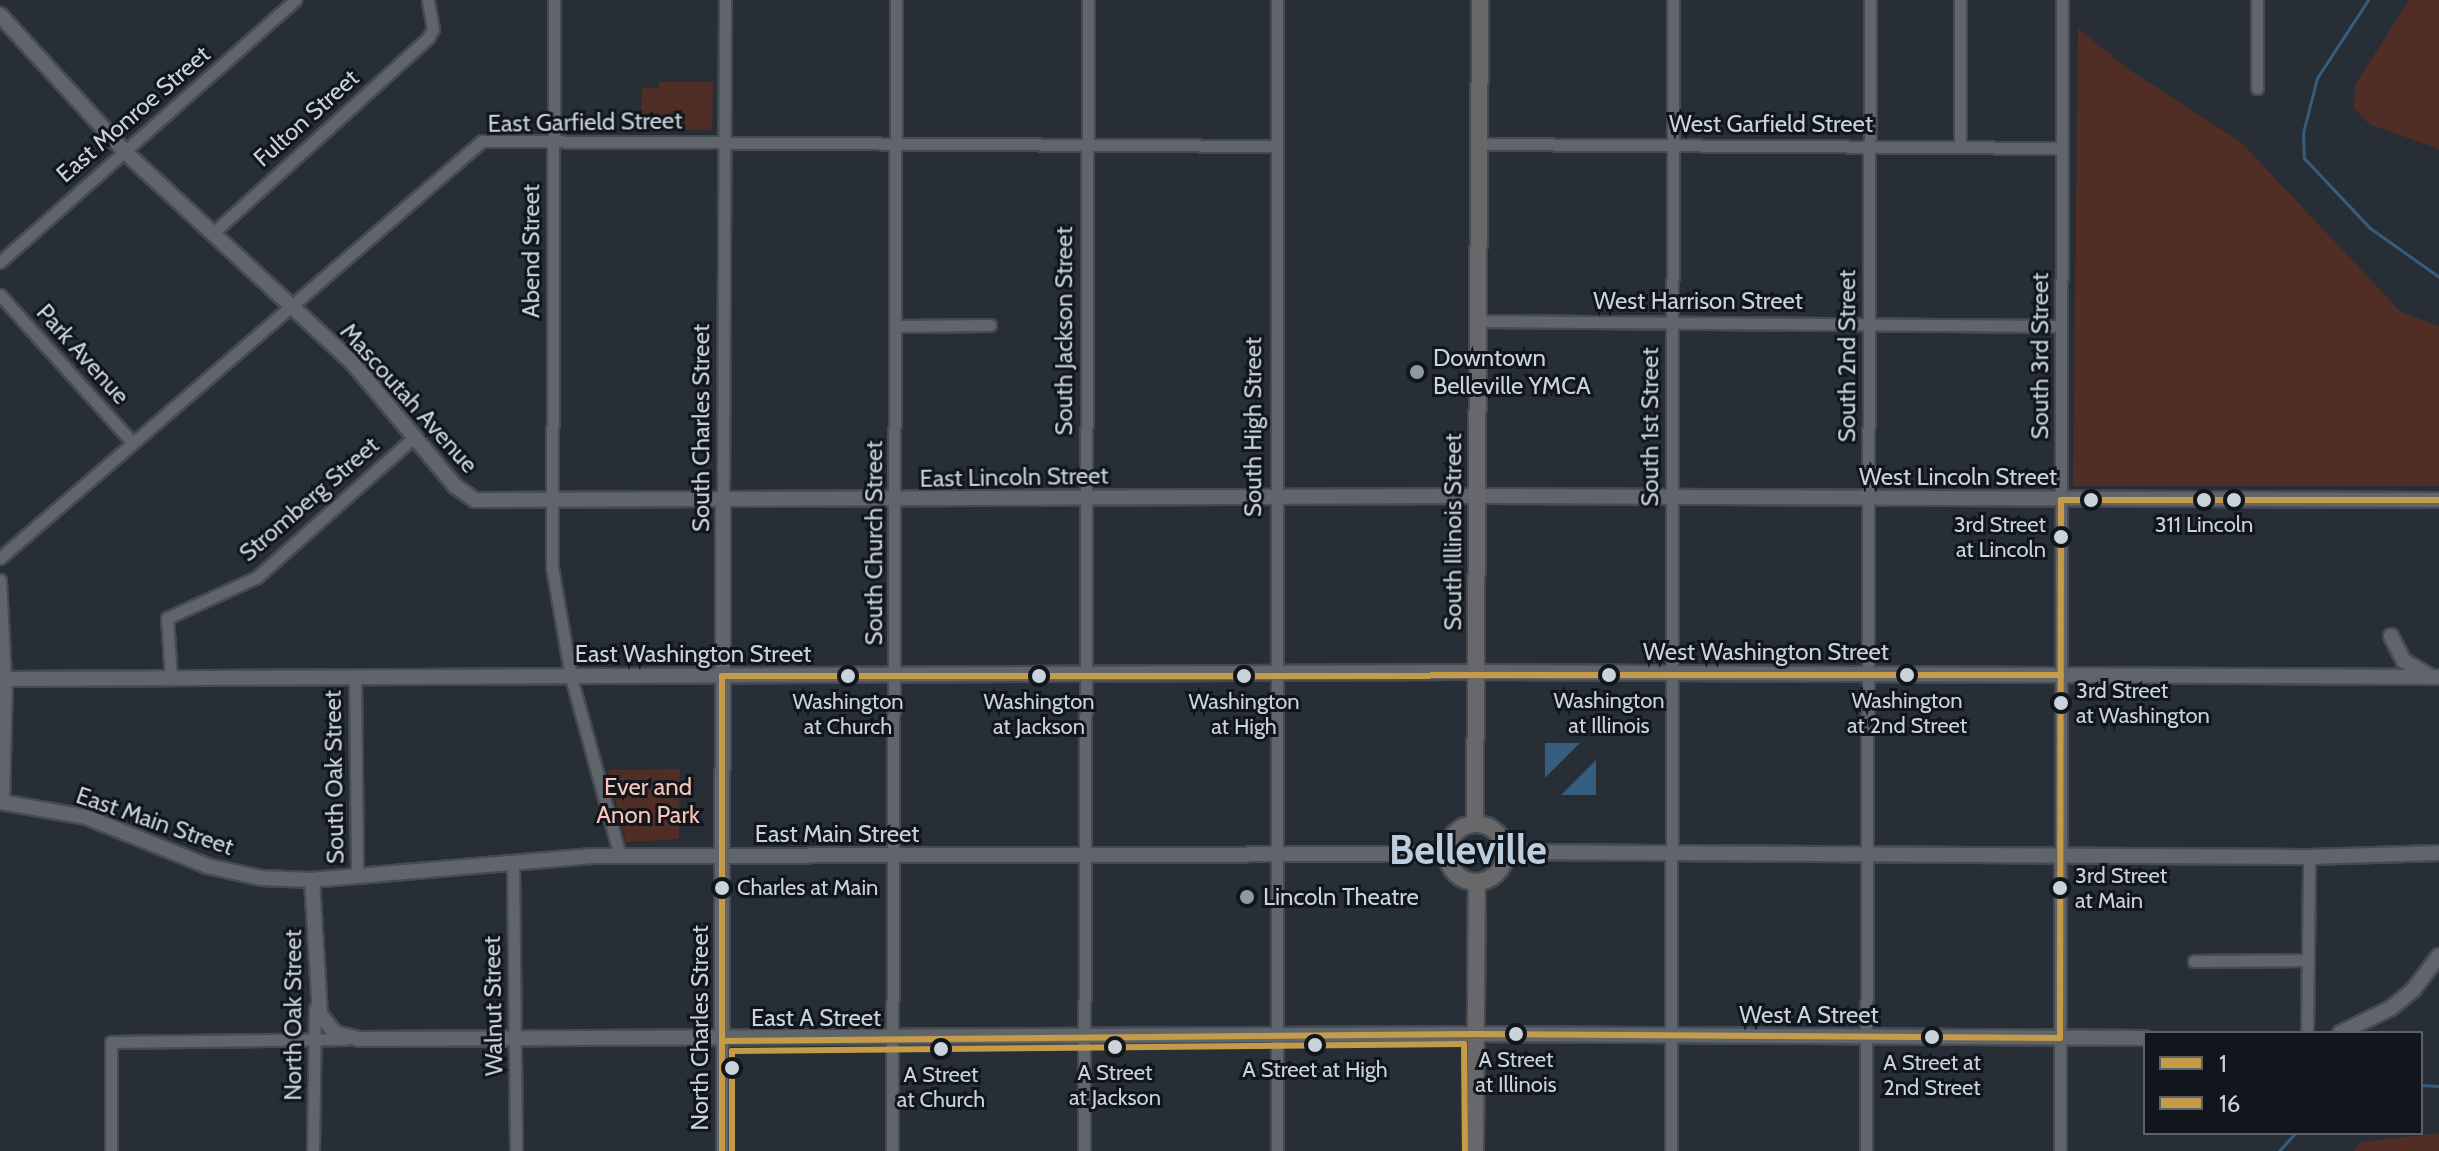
<!DOCTYPE html>
<style>
body{margin:0}
#map{position:relative;width:2439px;height:1151px;overflow:hidden;background:#272e35;font-family:Cabin,sans-serif}
div>[style]{position:absolute}
.green>*{inset:0;background:#502d25}
.water>*{inset:0;background:#345d7f}
.stream>*{height:3px;margin:-1.5px;padding:0 1.5px;transform-origin:1.5px;border-radius:1.5px;background:#345d7f}
.roads{filter:drop-shadow(2px 0 #454b51) drop-shadow(-2px 0 #454b51) drop-shadow(0 2px #454b51) drop-shadow(0 -2px #454b51)}
.minor>*{height:11px;margin:-5.5px;padding:0 5.5px;transform-origin:5.5px;border-radius:5.5px;background:#5f656b}
.tertiary>*{height:14px;margin:-7px;padding:0 7px;transform-origin:7px;border-radius:7px;background:#5f656b}
.secondary>*{height:14px;margin:-7px;padding:0 7px;transform-origin:7px;border-radius:7px;background:#5f656b}
.primary>*{height:16px;margin:-8px;padding:0 8px;transform-origin:8px;border-radius:8px;background:#68686b}
.primary>.ring{margin:-8px;padding:0;box-sizing:content-box;background:none;border:16px solid #68686b;border-radius:50%}
.bus-1>*{height:6px;margin:-3px;padding:0 3px;transform-origin:3px;border-radius:3px;background:#c69b47}
.bus-2>*{height:6px;margin:-3px;padding:0 3px;transform-origin:3px;border-radius:3px;background:#c69b47}
.dots>*{width:22px;height:22px;translate:-50% -50%;box-sizing:border-box;border:4px solid #10161c;border-radius:50%}
span{translate:-50% -50%;white-space:nowrap;text-align:center;line-height:1.15;-webkit-text-stroke:6px #10161c;paint-order:stroke}
.bus-label{font-size:22px;color:#cad2da}
.right{translate:-100% -50%;text-align:right}
.left{translate:0 -50%;text-align:left}
.street-label{font-size:24px;color:#cad2da}
.poi-label{font-size:24px;color:#cad2da}
.park-label{font-size:24px;color:#fac5b7}
.town-label{font-size:40px;color:#bccedd;font-weight:700}
.legend{position:absolute;left:2143px;top:1031px;width:280px;height:104px;box-sizing:border-box;background:#10161c;border:2px solid #5a6168;margin:0;padding:10px 14px;list-style:none;font-size:24px;color:#cad2da}
.legend li{display:flex;align-items:center;gap:16px;height:40px}
.legend b{width:40px;border:2px solid #5a6168}
</style>
<div id="map">
<div class="green">
<div style="clip-path:polygon(2409px 0,2439px 0,2439px 149px,2369px 124px,2354px 108px,2355px 85px)"></div>
<div style="clip-path:polygon(2078px 28px,2128px 69px,2242px 143px,2401px 312px,2439px 326px,2439px 486px,2073px 486px)"></div>
<div style="clip-path:polygon(659px 82px,713px 82px,712px 130px,641px 129px,642px 88px,659px 88px)"></div>
<div style="clip-path:polygon(680px 769px,679px 839px,626px 842px,608px 770px)"></div>
<div style="clip-path:polygon(2439px 1133px,2439px 1151px,2354px 1151px,2361px 1142px)"></div>
</div>
<div class="water">
<div style="clip-path:polygon(1545px 743px,1580px 743px,1545px 778px)"></div>
<div style="clip-path:polygon(1596px 760px,1596px 795px,1561px 795px)"></div>
</div>
<div class="stream">
<div style="left:2368px;top:0;width:93px;rotate:123.2deg"></div>
<div style="left:2317px;top:78px;width:57px;rotate:104.3deg"></div>
<div style="left:2303px;top:133px;width:25px;rotate:88deg"></div>
<div style="left:2304px;top:158px;width:96px;rotate:46.7deg"></div>
<div style="left:2370px;top:228px;width:85px;rotate:35.4deg"></div>
<div style="left:2421px;top:1085px;width:18px;rotate:3deg"></div>
<div style="left:2279px;top:1151px;width:24px;rotate:-48deg"></div>
</div>
<div class="roads">
<div class="minor">
<div style="left:554px;top:0;width:567px;rotate:90.2deg"></div>
<div style="left:552px;top:567px;width:112px;rotate:80.2deg"></div>
<div style="left:571px;top:677px;width:186px;rotate:74.7deg"></div>
<div style="left:1277px;top:0;width:1151px;rotate:90deg"></div>
<div style="left:1960px;top:0;width:147px;rotate:90deg"></div>
<div style="left:2257px;top:88px;width:88px;rotate:-90deg"></div>
<div style="left:1479px;top:144px;width:583px;rotate:0.39deg"></div>
<div style="left:214px;top:232px;width:289px;rotate:-42.2deg"></div>
<div style="left:428px;top:38px;width:10px;rotate:-61deg"></div>
<div style="left:433px;top:29px;width:29px;rotate:-100deg"></div>
<div style="left:0;top:262px;width:395px;rotate:-41.6deg"></div>
<div style="left:0;top:295px;width:199px;rotate:48.1deg"></div>
<div style="left:1478px;top:321px;width:583px;rotate:0.49deg"></div>
<div style="left:896px;top:326px;width:94px;rotate:-0.6deg"></div>
<div style="left:723px;top:502px;width:502px;rotate:-89.77deg"></div>
<div style="left:0;top:558px;width:637px;rotate:-40.86deg"></div>
<div style="left:482px;top:141px;width:794px;rotate:0.36deg"></div>
<div style="left:0;top:580px;width:99px;rotate:87.1deg"></div>
<div style="left:355px;top:677px;width:199px;rotate:89.4deg"></div>
<div style="left:171px;top:678px;width:60px;rotate:-93.8deg"></div>
<div style="left:167px;top:618px;width:99px;rotate:-24.5deg"></div>
<div style="left:257px;top:577px;width:210px;rotate:-41.7deg"></div>
<div style="left:513px;top:861px;width:290px;rotate:89.4deg"></div>
<div style="left:2194px;top:961px;width:113px;rotate:-0.5deg"></div>
<div style="left:2307px;top:1033px;width:176px;rotate:-89.3deg"></div>
<div style="left:722px;top:1041px;width:110px;rotate:90deg"></div>
<div style="left:111px;top:1151px;width:109px;rotate:-90deg"></div>
<div style="left:111px;top:1042px;width:234px;rotate:-0.7deg"></div>
<div style="left:313px;top:1151px;width:143px;rotate:-89.2deg"></div>
<div style="left:892px;top:1151px;width:1151px;rotate:-89.8deg"></div>
<div style="left:1084px;top:1151px;width:1151px;rotate:-89.8deg"></div>
<div style="left:1671px;top:1151px;width:1151px;rotate:-89.9deg"></div>
<div style="left:1866px;top:1151px;width:1151px;rotate:-89.8deg"></div>
<div style="left:2060px;top:1151px;width:1151px;rotate:-89.9deg"></div>
</div>
<div class="tertiary">
<div style="left:0;top:15px;width:185px;rotate:47.6deg"></div>
<div style="left:125px;top:152px;width:308px;rotate:42.8deg"></div>
<div style="left:351px;top:361px;width:163px;rotate:50.2deg"></div>
<div style="left:455px;top:486px;width:24px;rotate:35deg"></div>
<div style="left:475px;top:500px;width:1002px;rotate:-0.23deg"></div>
<div style="left:1477px;top:496px;width:962px;rotate:0.24deg"></div>
<div style="left:1506px;top:852px;width:803px;rotate:0.36deg"></div>
<div style="left:2309px;top:857px;width:130px;rotate:-1.8deg"></div>
<div style="left:312px;top:880px;width:280px;rotate:-4.9deg"></div>
<div style="left:591px;top:856px;width:856px;rotate:-0.13deg"></div>
<div style="left:722px;top:1041px;width:539px;rotate:-89.89deg"></div>
</div>
<div class="secondary">
<div style="left:2391px;top:636px;width:28px;rotate:63deg"></div>
<div style="left:2404px;top:661px;width:28px;rotate:30deg"></div>
<div style="left:0;top:802px;width:87px;rotate:9.9deg"></div>
<div style="left:86px;top:817px;width:131px;rotate:22deg"></div>
<div style="left:207px;top:866px;width:55px;rotate:12.5deg"></div>
<div style="left:261px;top:878px;width:51px;rotate:2.2deg"></div>
<div style="left:312px;top:880px;width:134px;rotate:86.6deg"></div>
<div style="left:320px;top:1014px;width:24px;rotate:52deg"></div>
<div style="left:335px;top:1033px;width:25px;rotate:14deg"></div>
<div style="left:359px;top:1039px;width:1115px;rotate:-0.26deg"></div>
<div style="left:1474px;top:1034px;width:671px;rotate:0.34deg"></div>
<div style="left:2px;top:802px;width:123px;rotate:-88.6deg"></div>
<div style="left:5px;top:679px;width:1454px;rotate:-0.28deg"></div>
<div style="left:1459px;top:672px;width:980px;rotate:0.29deg"></div>
<div style="left:2340px;top:1033px;width:57px;rotate:-26.1deg"></div>
<div style="left:2391px;top:1008px;width:28px;rotate:-39deg"></div>
<div style="left:2413px;top:990px;width:43px;rotate:-52.6deg"></div>
</div>
<div class="primary">
<div style="left:1475px;top:824px;width:824px;rotate:-89.65deg"></div>
<div class="ring" style="left:1447px;top:824px;width:42px;height:42px"></div>
<div style="left:1475px;top:1151px;width:268px;rotate:-89.6deg"></div>
</div>
</div>
<div class="bus-1">
<div style="left:2061px;top:500px;width:378px"></div>
<div style="left:722px;top:676px;width:1339px;rotate:-0.04deg"></div>
<div style="left:722px;top:676px;width:475px;rotate:90deg"></div>
<div style="left:2060px;top:1038px;width:538px;rotate:-89.89deg"></div>
<div style="left:722px;top:1041px;width:752px;rotate:-0.53deg"></div>
<div style="left:1474px;top:1034px;width:586px;rotate:0.39deg"></div>
</div>
<div class="bus-2">
<div style="left:732px;top:1151px;width:100px;rotate:-90deg"></div>
<div style="left:732px;top:1051px;width:732px;rotate:-0.55deg"></div>
<div style="left:1464px;top:1044px;width:107px;rotate:89.5deg"></div>
</div>
<div class="dots">
<div style="left:1417px;top:372px;background:#9199a0"></div>
<div style="left:2091px;top:500px;background:#cad2da"></div>
<div style="left:2204px;top:500px;background:#cad2da"></div>
<div style="left:2234px;top:500px;background:#cad2da"></div>
<div style="left:2061px;top:537px;background:#cad2da"></div>
<div style="left:1609px;top:675px;background:#cad2da"></div>
<div style="left:1907px;top:675px;background:#cad2da"></div>
<div style="left:848px;top:676px;background:#cad2da"></div>
<div style="left:1039px;top:676px;background:#cad2da"></div>
<div style="left:1244px;top:676px;background:#cad2da"></div>
<div style="left:2061px;top:703px;background:#cad2da"></div>
<div style="left:722px;top:888px;background:#cad2da"></div>
<div style="left:2060px;top:888px;background:#cad2da"></div>
<div style="left:1247px;top:897px;background:#9199a0"></div>
<div style="left:1516px;top:1034px;background:#cad2da"></div>
<div style="left:1932px;top:1037px;background:#cad2da"></div>
<div style="left:1315px;top:1045px;background:#cad2da"></div>
<div style="left:1115px;top:1047px;background:#cad2da"></div>
<div style="left:941px;top:1049px;background:#cad2da"></div>
<div style="left:732px;top:1068px;background:#cad2da"></div>
</div>
<div class="bus-label">
<span class="right" style="left:2046px;top:537px">3rd Street<br>at Lincoln</span>
<span style="left:2204px;top:525px">311 Lincoln</span>
<span class="left" style="left:2076px;top:703px">3rd Street<br>at Washington</span>
<span style="left:1609px;top:713px">Washington<br>at Illinois</span>
<span style="left:1907px;top:713px">Washington<br>at 2nd Street</span>
<span style="left:848px;top:714px">Washington<br>at Church</span>
<span style="left:1039px;top:714px">Washington<br>at Jackson</span>
<span style="left:1244px;top:714px">Washington<br>at High</span>
<span class="left" style="left:2075px;top:888px">3rd Street<br>at Main</span>
<span class="left" style="left:737px;top:888px">Charles at Main</span>
<span style="left:1516px;top:1072px">A Street<br>at Illinois</span>
<span style="left:1932px;top:1075px">A Street at<br>2nd Street</span>
<span style="left:1315px;top:1070px">A Street at High</span>
<span style="left:1115px;top:1085px">A Street<br>at Jackson</span>
<span style="left:941px;top:1087px">A Street<br>at Church</span>
</div>
<div class="street-label">
<span style="left:133px;top:114px;rotate:-41deg">East Monroe Street</span>
<span style="left:306px;top:118px;rotate:-42deg">Fulton Street</span>
<span style="left:585px;top:122px;rotate:-1deg">East Garfield Street</span>
<span style="left:1771px;top:124px">West Garfield Street</span>
<span style="left:531px;top:251px;rotate:-90deg">Abend Street</span>
<span style="left:1698px;top:301px">West Harrison Street</span>
<span style="left:1064px;top:331px;rotate:-90deg">South Jackson Street</span>
<span style="left:83px;top:354px;rotate:48deg">Park Avenue</span>
<span style="left:1847px;top:356px;rotate:-90deg">South 2nd Street</span>
<span style="left:2040px;top:356px;rotate:-90deg">South 3rd Street</span>
<span style="left:409px;top:398px;rotate:48deg">Mascoutah Avenue</span>
<span style="left:1253px;top:427px;rotate:-90deg">South High Street</span>
<span style="left:1650px;top:427px;rotate:-90deg">South 1st Street</span>
<span style="left:701px;top:428px;rotate:-90deg">South Charles Street</span>
<span style="left:1014px;top:477px;rotate:-1deg">East Lincoln Street</span>
<span style="left:1958px;top:477px">West Lincoln Street</span>
<span style="left:309px;top:499px;rotate:-41deg">Stromberg Street</span>
<span style="left:1453px;top:532px;rotate:-90deg">South Illinois Street</span>
<span style="left:874px;top:543px;rotate:-90deg">South Church Street</span>
<span style="left:1766px;top:652px">West Washington Street</span>
<span style="left:693px;top:654px">East Washington Street</span>
<span style="left:334px;top:777px;rotate:-91deg">South Oak Street</span>
<span style="left:155px;top:821px;rotate:19deg">East Main Street</span>
<span style="left:837px;top:834px">East Main Street</span>
<span style="left:493px;top:1006px;rotate:-91deg">Walnut Street</span>
<span style="left:293px;top:1015px;rotate:-90deg">North Oak Street</span>
<span style="left:1809px;top:1015px">West A Street</span>
<span style="left:816px;top:1018px">East A Street</span>
<span style="left:700px;top:1028px;rotate:-90deg">North Charles Street</span>
</div>
<div class="poi-label">
<span class="left" style="left:1433px;top:372px">Downtown<br>Belleville YMCA</span>
<span class="left" style="left:1263px;top:897px">Lincoln Theatre</span>
</div>
<div class="park-label">
<span style="left:648px;top:801px">Ever and<br>Anon Park</span>
</div>
<div class="town-label">
<span style="left:1468px;top:850px">Belleville</span>
</div>
<ul class="legend">
<li><b style="height:10px;background:#c69b47"></b>1</li>
<li><b style="height:10px;background:#c69b47"></b>16</li>
</ul>
</div>
